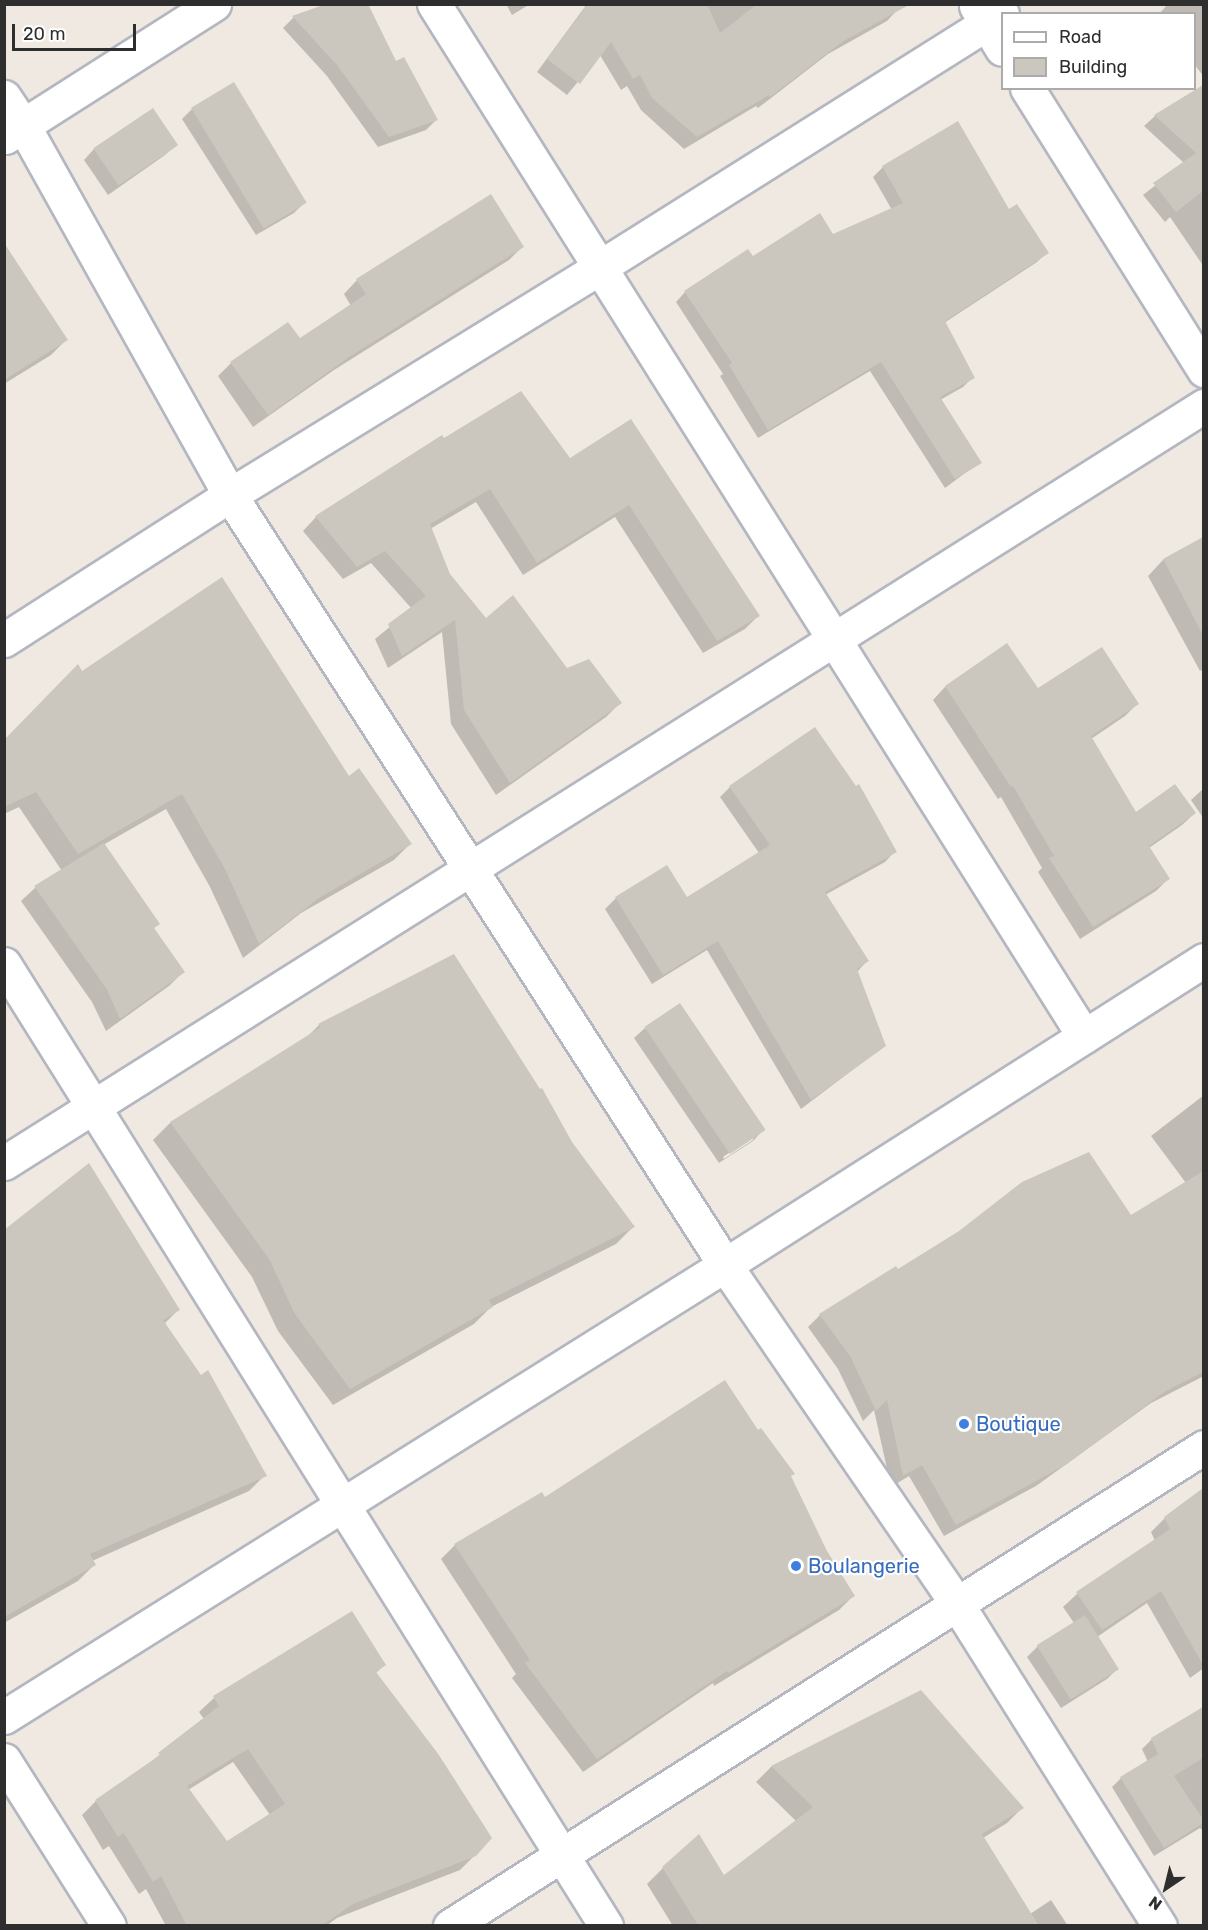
<!DOCTYPE html>
<style>
body{margin:0}
#map{position:relative;width:1208px;height:1930px;overflow:hidden;background:#efe9e1;font-family:Rubik,sans-serif}
div>[style]{position:absolute}
.shadow>*{inset:0;background:#0003}
.building>*{inset:0;background:#cbc7bf;transform-origin:0 0}
.roads{filter:drop-shadow(2px 0 #b4b7c1) drop-shadow(-2px 0 #b4b7c1) drop-shadow(0 2px #b4b7c1) drop-shadow(0 -2px #b4b7c1)}
.minor>*{height:33px;margin:-16.5px;padding:0 16.5px;transform-origin:16.5px;border-radius:16.5px;background:#fff}
.tertiary>*{height:33px;margin:-16.5px;padding:0 16.5px;transform-origin:16.5px;border-radius:16.5px;background:#fff}
.dots>*{width:16px;height:16px;translate:-50% -50%;box-sizing:border-box;border:3px solid #fff;border-radius:50%}
span{translate:-50% -50%;white-space:nowrap;text-align:center;line-height:1.15;-webkit-text-stroke:4.5px #fff;paint-order:stroke}
.shop-label{font-size:20px;color:#366cbe}
.left{translate:0 -50%;text-align:left}
.frame{position:absolute;inset:0;border:6px solid #2e2e2e;pointer-events:none}
.legend{position:absolute;left:1001px;top:12px;width:195px;height:78px;box-sizing:border-box;background:#fff;border:2px solid #ababab;margin:0;padding:8px 10px;list-style:none;font-size:18px;color:#2e2e2e}
.legend li{display:flex;align-items:center;gap:12px;height:30px}
.legend b{width:30px;border:2px solid #ababab}
.north{position:absolute;left:1136px;top:1858px;width:60px;height:60px;-webkit-text-stroke:4px #fff;paint-order:stroke;rotate:215deg;font-size:16px;font-weight:700;line-height:24px;text-align:center;color:#2e2e2e}
.north::after{content:'';display:block;margin:auto;width:21px;height:27px;background:#2e2e2e;clip-path:polygon(50% 0,100% 100%,50% 72%,0 100%)}
.scale{position:absolute;left:12px;top:24px;width:124px;height:27px;box-sizing:border-box;border:3px solid #2e2e2e;border-top:0;padding-left:8px;font-size:18px;line-height:21px;white-space:nowrap;color:#2e2e2e;-webkit-text-stroke:4px #fff;paint-order:stroke}
</style>
<div id="map">
<div class="shadow">
<div style="clip-path:polygon(331px 4px,396px 64px,436px 120px,426px 130px,378px 147px,327px 76px,283px 28px,293px 18px)"></div>
<div style="clip-path:polygon(506px 4px,530px 4px,512px 15px)"></div>
<div style="clip-path:polygon(587px 4px,897px 4px,899px 8px,887px 21px,828px 54px,758px 108px,756px 106px,684px 149px,641px 110px,627px 86px,621px 90px,600px 55px,567px 95px,537px 72px)"></div>
<div style="clip-path:polygon(1168px 4px,1204px 4px,1204px 77px,1194px 64px,1194px 14px,1159px 14px)"></div>
<div style="clip-path:polygon(1204px 86px,1204px 267px,1170px 217px,1165px 222px,1143px 195px,1184px 163px,1144px 126px,1155px 116px)"></div>
<div style="clip-path:polygon(192px 109px,304px 203px,294px 213px,256px 235px,182px 119px)"></div>
<div style="clip-path:polygon(958px 124px,1009px 211px,1047px 252px,1037px 262px,944px 323px,973px 377px,963px 387px,940px 400px,980px 462px,945px 488px,870px 371px,758px 438px,720px 376px,723px 374px,676px 302px,685px 292px,752px 258px,833px 236px,892px 210px,873px 177px,883px 167px)"></div>
<div style="clip-path:polygon(176px 145px,165px 155px,108px 195px,84px 160px,94px 149px)"></div>
<div style="clip-path:polygon(4px 243px,66px 340px,51px 355px,4px 384px)"></div>
<div style="clip-path:polygon(522px 247px,509px 260px,334px 370px,253px 427px,218px 376px,231px 363px,299px 341px,351px 306px,344px 294px,357px 280px)"></div>
<div style="clip-path:polygon(630px 421px,758px 616px,745px 629px,703px 653px,615px 517px,523px 575px,476px 502px,430px 529px,448px 575px,486px 620px,620px 703px,606px 717px,496px 795px,451px 724px,442px 632px,388px 668px,375px 639px,412px 609px,371px 563px,343px 579px,303px 531px,316px 517px,443px 440px,569px 460px)"></div>
<div style="clip-path:polygon(1204px 539px,1204px 669px,1200px 671px,1148px 576px,1163px 560px)"></div>
<div style="clip-path:polygon(1007px 645px,1037px 690px,1137px 704px,1125px 716px,1091px 739px,1136px 814px,1195px 813px,1182px 825px,1149px 848px,1168px 879px,1156px 891px,1080px 939px,1038px 872px,1042px 868px,1001px 797px,998px 799px,933px 700px,945px 687px)"></div>
<div style="clip-path:polygon(82px 673px,348px 778px,410px 844px,394px 860px,301px 913px,243px 958px,210px 887px,166px 809px,103px 845px,153px 929px,183px 972px,169px 986px,106px 1031px,92px 1002px,21px 901px,35px 888px,62px 871px,19px 807px,4px 814px,4px 742px)"></div>
<div style="clip-path:polygon(730px 787px,895px 851px,885px 862px,825px 895px,867px 961px,857px 972px,884px 1046px,801px 1109px,707px 950px,652px 984px,605px 909px,616px 898px,667px 867px,687px 899px,759px 853px,720px 797px)"></div>
<div style="clip-path:polygon(1204px 788px,1204px 819px,1191px 800px)"></div>
<div style="clip-path:polygon(319px 1025px,571px 1143px,633px 1227px,616px 1244px,491px 1307px,474px 1324px,333px 1405px,278px 1331px,252px 1277px,153px 1140px,170px 1123px,305px 1039px)"></div>
<div style="clip-path:polygon(evenodd,645px 1028px,763px 1130px,753px 1141px,719px 1163px,634px 1038px,645px 1028px,753px 1136px,753px 1140px,724px 1159px,723px 1157px,753px 1136px)"></div>
<div style="clip-path:polygon(1204px 1095px,1204px 1376px,1151px 1403px,1036px 1486px,944px 1536px,909px 1476px,891px 1487px,874px 1410px,863px 1421px,838px 1369px,808px 1327px,820px 1315px,898px 1271px,1131px 1217px,1186px 1183px,1151px 1136px)"></div>
<div style="clip-path:polygon(4px 1232px,178px 1310px,164px 1324px,265px 1475px,249px 1491px,92px 1561px,94px 1565px,78px 1581px,4px 1623px)"></div>
<div style="clip-path:polygon(790px 1477px,826px 1552px,853px 1596px,839px 1610px,714px 1686px,713px 1683px,583px 1772px,512px 1678px,516px 1674px,441px 1559px,455px 1545px,541px 1494px,545px 1499px)"></div>
<div style="clip-path:polygon(1204px 1490px,1204px 1668px,1190px 1678px,1147px 1603px,1097px 1637px,1117px 1669px,1107px 1679px,1061px 1708px,1027px 1657px,1038px 1646px,1074px 1623px,1063px 1607px,1077px 1594px,1155px 1541px,1151px 1532px,1165px 1518px)"></div>
<div style="clip-path:polygon(evenodd,351px 1613px,384px 1665px,375px 1674px,475px 1855px,460px 1870px,337px 1918px,326px 1926px,166px 1926px,146px 1889px,139px 1894px,109px 1846px,103px 1850px,82px 1815px,96px 1801px,147px 1765px,204px 1719px,199px 1712px,214px 1698px,351px 1613px,233px 1762px,270px 1815px,226px 1843px,188px 1790px,233px 1762px)"></div>
<div style="clip-path:polygon(921px 1692px,1022px 1808px,1007px 1823px,983px 1838px,1030px 1914px,1051px 1900px,1068px 1926px,673px 1926px,647px 1884px,663px 1868px,699px 1837px,724px 1877px,797px 1822px,756px 1782px,771px 1767px)"></div>
<div style="clip-path:polygon(1204px 1709px,1204px 1832px,1200px 1828px,1154px 1856px,1112px 1787px,1121px 1778px,1148px 1762px,1142px 1749px,1152px 1739px)"></div>
</div>
<div class="building">
<div style="clip-path:polygon(326px 4px,368px 4px,396px 61px,404px 57px,438px 120px,389px 137px,337px 65px,292px 16px)"></div>
<div style="clip-path:polygon(588px 4px,707px 4px,720px 33px,756px 5px,907px 6px,842px 42px,770px 97px,769px 95px,697px 137px,652px 98px,640px 75px,633px 79px,611px 42px,580px 84px,547px 59px)"></div>
<div style="left:234px;top:82px;width:141px;height:50px;rotate:59deg"></div>
<div style="clip-path:polygon(1203px 85px,1203px 191px,1176px 212px,1153px 183px,1196px 153px,1154px 115px)"></div>
<div style="left:153px;top:108px;width:45px;height:72px;rotate:56deg"></div>
<div style="clip-path:polygon(958px 121px,1009px 209px,1017px 204px,1049px 253px,945px 321px,975px 378px,940px 397px,982px 463px,955px 479px,881px 362px,768px 430px,729px 365px,732px 363px,684px 291px,748px 249px,753px 256px,820px 213px,833px 234px,903px 203px,882px 166px)"></div>
<div style="clip-path:polygon(491px 194px,524px 247px,349px 357px,268px 415px,230px 362px,288px 322px,300px 338px,366px 294px,356px 279px)"></div>
<div style="clip-path:polygon(4px 243px,68px 340px,4px 380px)"></div>
<div style="clip-path:polygon(521px 391px,570px 458px,631px 419px,760px 616px,717px 641px,629px 505px,537px 563px,490px 489px,430px 524px,450px 574px,486px 618px,513px 595px,567px 668px,589px 659px,622px 703px,510px 783px,464px 710px,455px 620px,402px 656px,388px 624px,426px 596px,385px 551px,357px 567px,315px 516px,442px 435px,444px 438px)"></div>
<div style="clip-path:polygon(1203px 537px,1203px 635px,1163px 559px)"></div>
<div style="clip-path:polygon(222px 577px,349px 776px,359px 768px,412px 844px,319px 898px,259px 944px,226px 871px,182px 794px,78px 854px,36px 792px,4px 807px,4px 740px,78px 664px,82px 671px)"></div>
<div style="clip-path:polygon(1007px 643px,1038px 688px,1102px 647px,1139px 704px,1091px 736px,1136px 812px,1175px 784px,1196px 813px,1149px 846px,1170px 879px,1093px 927px,1049px 858px,1054px 856px,1013px 786px,1011px 787px,945px 686px)"></div>
<div style="clip-path:polygon(815px 727px,856px 786px,859px 784px,897px 852px,825px 892px,869px 961px,857px 969px,886px 1046px,811px 1100px,718px 941px,663px 975px,615px 897px,667px 865px,687px 897px,770px 845px,729px 786px)"></div>
<div style="clip-path:polygon(104px 843px,160px 924px,154px 928px,185px 972px,120px 1019px,106px 988px,34px 886px)"></div>
<div style="clip-path:polygon(454px 954px,540px 1089px,542px 1088px,572px 1142px,635px 1227px,489px 1300px,493px 1307px,350px 1389px,295px 1314px,269px 1259px,170px 1122px,321px 1027px,318px 1024px)"></div>
<div style="left:680px;top:1003px;width:153px;height:43px;rotate:56deg"></div>
<div style="clip-path:polygon(1089px 1152px,1131px 1215px,1203px 1171px,1203px 1372px,1164px 1392px,1067px 1464px,956px 1525px,922px 1465px,903px 1476px,887px 1400px,876px 1411px,850px 1356px,819px 1314px,896px 1266px,898px 1269px,959px 1231px,1022px 1182px)"></div>
<div style="clip-path:polygon(89px 1163px,180px 1310px,163px 1320px,201px 1375px,208px 1370px,267px 1476px,90px 1554px,96px 1565px,4px 1617px,4px 1230px)"></div>
<div style="clip-path:polygon(725px 1380px,758px 1430px,761px 1428px,795px 1474px,791px 1476px,827px 1551px,855px 1596px,729px 1673px,727px 1671px,597px 1759px,525px 1663px,530px 1660px,454px 1544px,542px 1492px,545px 1497px)"></div>
<div style="clip-path:polygon(1203px 1488px,1203px 1665px,1161px 1591px,1102px 1630px,1076px 1592px,1170px 1529px,1164px 1517px)"></div>
<div style="clip-path:polygon(evenodd,352px 1611px,386px 1665px,376px 1672px,439px 1755px,492px 1838px,476px 1856px,353px 1904px,321px 1926px,187px 1926px,161px 1876px,153px 1882px,124px 1833px,118px 1837px,95px 1800px,160px 1755px,158px 1753px,219px 1706px,213px 1696px,352px 1611px,248px 1749px,285px 1804px,227px 1841px,187px 1786px,248px 1749px)"></div>
<div style="left:1085px;top:1615px;width:64px;height:57px;rotate:58deg"></div>
<div style="clip-path:polygon(921px 1690px,1024px 1808px,982px 1834px,1039px 1926px,698px 1925px,662px 1867px,699px 1834px,724px 1875px,813px 1807px,771px 1766px)"></div>
<div style="clip-path:polygon(1203px 1707px,1203px 1758px,1174px 1776px,1203px 1819px,1203px 1823px,1164px 1848px,1120px 1777px,1158px 1754px,1151px 1738px)"></div>
</div>
<div class="roads">
<div class="minor">
<div style="left:434px;top:4px;width:1220px;rotate:57.8deg"></div>
<div style="left:976px;top:6px;width:50px;rotate:58.8deg"></div>
<div style="left:1027px;top:88px;width:333px;rotate:57.9deg"></div>
<div style="left:4px;top:97px;width:34px;rotate:56deg"></div>
<div style="left:23px;top:125px;width:424px;rotate:60.8deg"></div>
<div style="left:230px;top:495px;width:915px;rotate:57.26deg"></div>
<div style="left:725px;top:1265px;width:411px;rotate:55.6deg"></div>
<div style="left:957px;top:1604px;width:381px;rotate:57.8deg"></div>
<div style="left:5px;top:137px;width:248px;rotate:-32.5deg"></div>
<div style="left:4px;top:640px;width:269px;rotate:-32.7deg"></div>
<div style="left:230px;top:495px;width:435px;rotate:-31.6deg"></div>
<div style="left:600px;top:267px;width:475px;rotate:-32.2deg"></div>
<div style="left:4px;top:964px;width:1135px;rotate:57.96deg"></div>
<div style="left:4px;top:1163px;width:1419px;rotate:-32.25deg"></div>
<div style="left:4px;top:1717px;width:851px;rotate:-32.08deg"></div>
<div style="left:725px;top:1265px;width:568px;rotate:-32.49deg"></div>
<div style="left:4px;top:1760px;width:196px;rotate:57.7deg"></div>
</div>
<div class="tertiary">
<div style="left:450px;top:1926px;width:893px;rotate:-32.43deg"></div>
</div>
</div>
<div class="dots">
<div style="left:964px;top:1424px;background:#3f7fe0"></div>
<div style="left:796px;top:1566px;background:#3f7fe0"></div>
</div>
<div class="shop-label">
<span class="left" style="left:976px;top:1424px">Boutique</span>
<span class="left" style="left:808px;top:1566px">Boulangerie</span>
</div>
<div class="frame"></div>
<ul class="legend">
<li><b style="height:8px;background:#fff"></b>Road</li>
<li><b style="height:16px;background:#cbc7bf"></b>Building</li>
</ul>
<div class="north">N</div>
<div class="scale">20 m</div>
</div>
